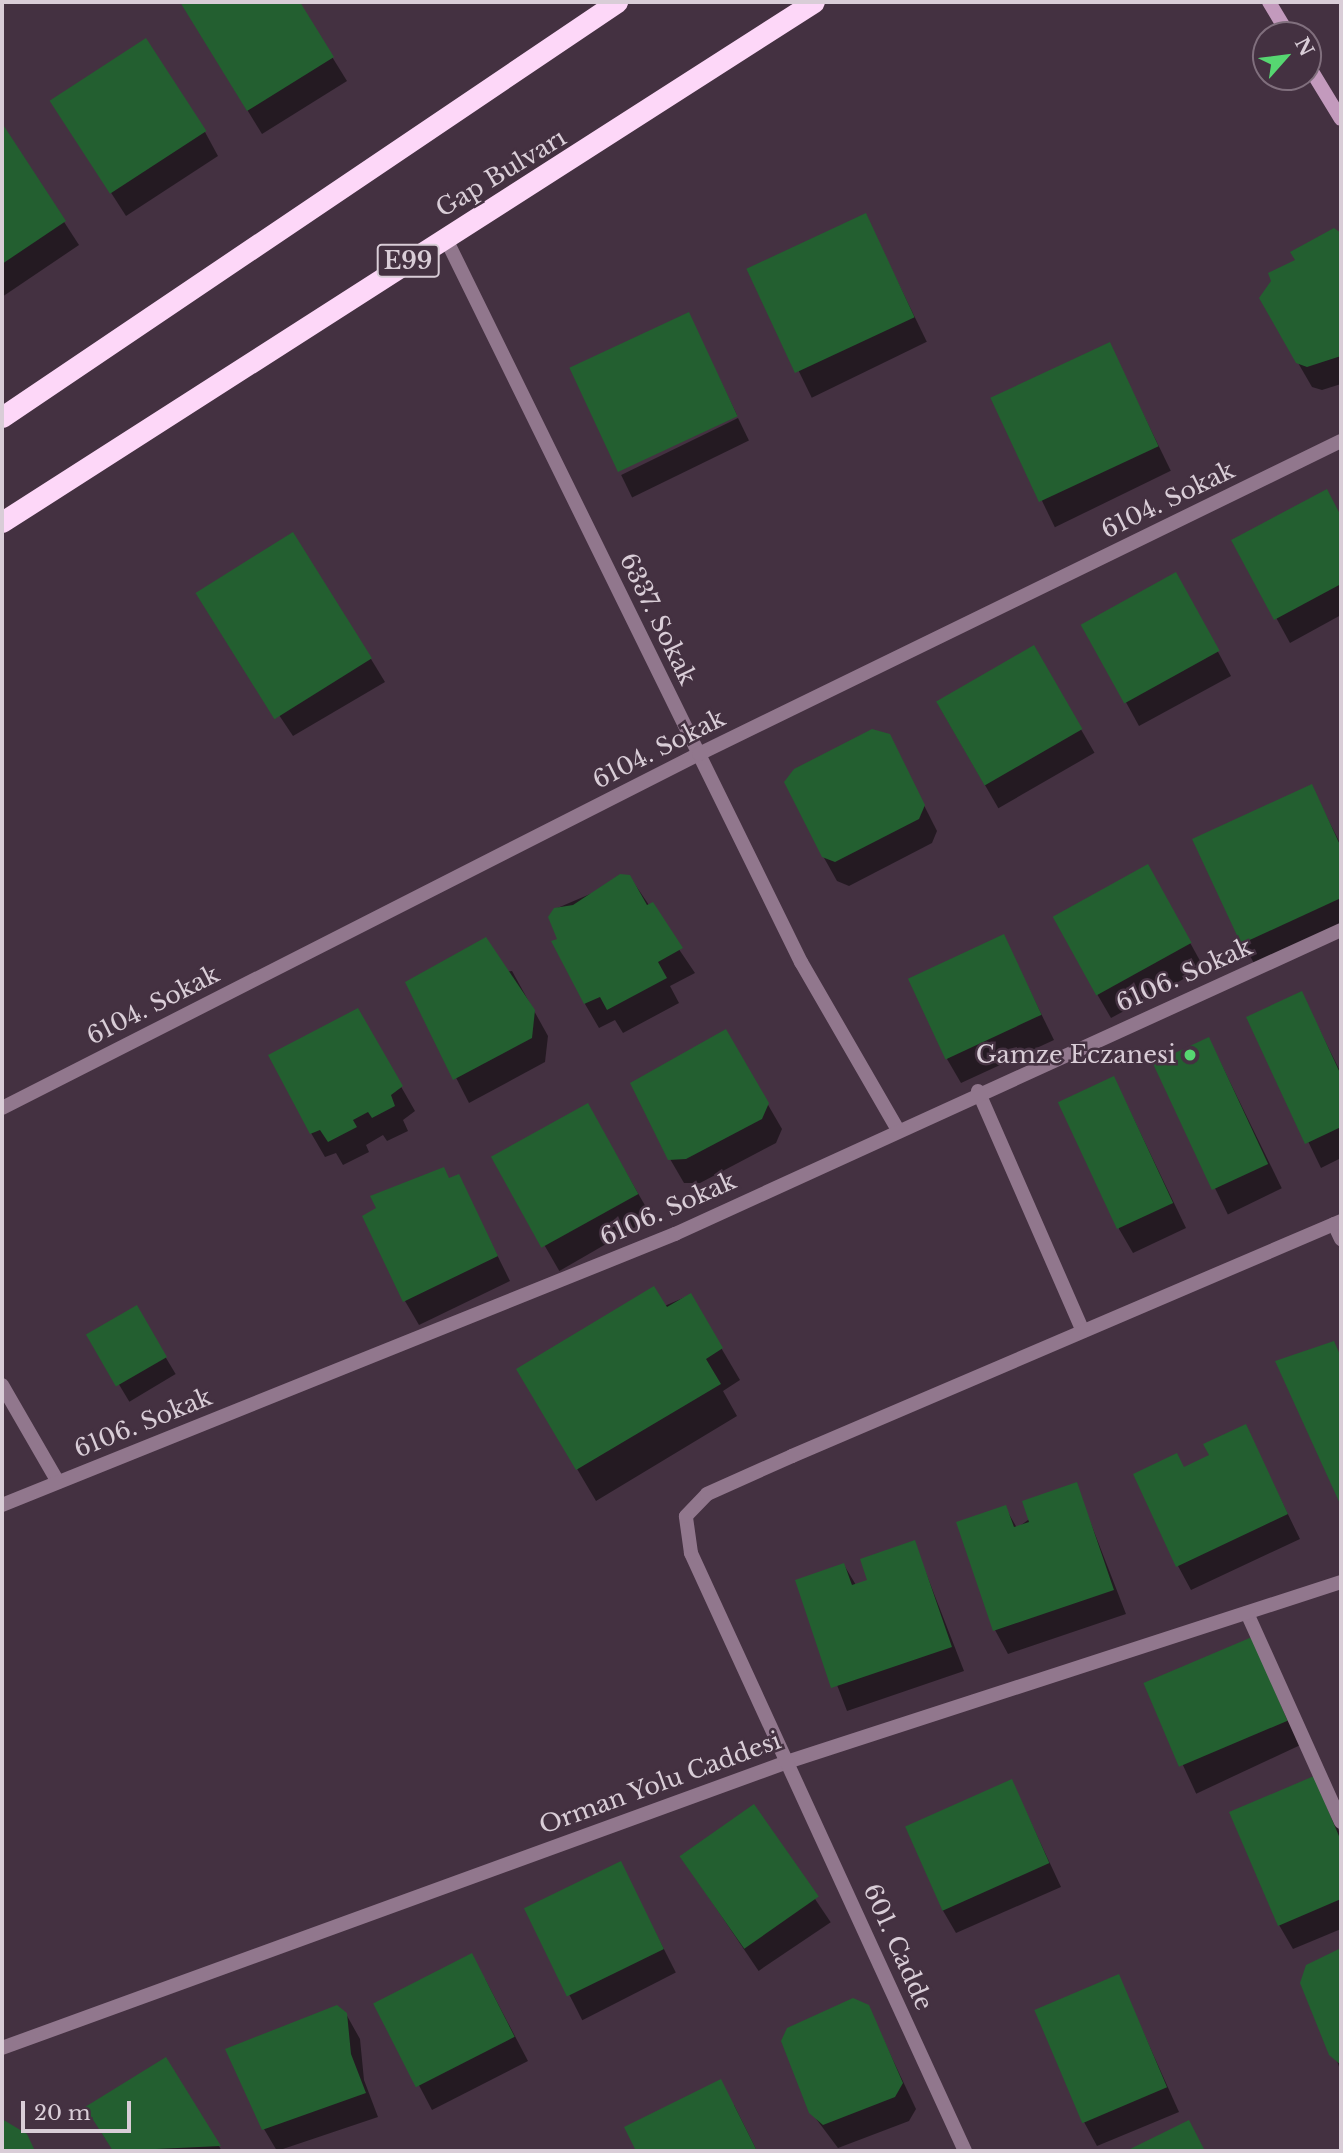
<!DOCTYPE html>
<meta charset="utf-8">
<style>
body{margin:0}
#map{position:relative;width:1343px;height:2153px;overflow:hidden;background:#443141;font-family:"Libre Baskerville",serif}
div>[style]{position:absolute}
.shadow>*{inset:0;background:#0007;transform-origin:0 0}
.building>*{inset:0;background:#235f30;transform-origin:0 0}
.street>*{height:14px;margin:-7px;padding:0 7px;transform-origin:7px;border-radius:7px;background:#91778d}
.secondary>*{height:14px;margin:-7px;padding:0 7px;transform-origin:7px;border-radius:7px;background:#c39abd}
.highway>*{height:21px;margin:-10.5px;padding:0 10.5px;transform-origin:10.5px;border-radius:10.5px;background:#fdd7f8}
.dots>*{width:19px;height:19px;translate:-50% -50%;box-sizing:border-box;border:4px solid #443141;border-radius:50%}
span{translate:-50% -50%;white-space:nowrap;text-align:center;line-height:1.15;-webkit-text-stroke:5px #443141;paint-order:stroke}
.shield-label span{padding:2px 5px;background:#443141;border:2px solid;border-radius:5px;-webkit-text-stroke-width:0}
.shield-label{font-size:23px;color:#d9cdd7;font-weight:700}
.street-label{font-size:24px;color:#d9cdd7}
.poi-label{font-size:24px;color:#d9cdd7}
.right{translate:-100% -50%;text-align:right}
.frame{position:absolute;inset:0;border:4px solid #d9cdd7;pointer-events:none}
.north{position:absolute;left:1252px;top:21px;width:70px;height:70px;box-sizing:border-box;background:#443141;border:2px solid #806f7d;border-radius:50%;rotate:62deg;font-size:19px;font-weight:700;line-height:28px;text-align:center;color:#d9cdd7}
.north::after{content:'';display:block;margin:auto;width:24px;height:32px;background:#56d671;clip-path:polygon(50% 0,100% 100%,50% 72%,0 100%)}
.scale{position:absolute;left:21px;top:2101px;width:110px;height:32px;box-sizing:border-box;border:4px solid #d9cdd7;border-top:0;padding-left:9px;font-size:21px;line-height:24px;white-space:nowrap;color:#d9cdd7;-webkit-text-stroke:5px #443141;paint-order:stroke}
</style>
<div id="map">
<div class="shadow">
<div style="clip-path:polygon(298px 2px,347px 81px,262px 134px,182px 3px)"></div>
<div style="clip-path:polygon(52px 101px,205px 132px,218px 156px,126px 216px)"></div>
<div style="clip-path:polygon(2px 126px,79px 245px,2px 297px)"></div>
<div style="left:865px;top:215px;width:141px;height:128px;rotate:64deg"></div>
<div style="clip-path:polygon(1333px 230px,1341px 236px,1341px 384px,1322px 390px,1312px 387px,1261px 299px)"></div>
<div style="clip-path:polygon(688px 314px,737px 415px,618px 470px)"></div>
<div style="left:1109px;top:344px;width:141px;height:129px;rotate:64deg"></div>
<div style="left:738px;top:418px;width:25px;height:130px;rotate:64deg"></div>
<div style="clip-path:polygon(1326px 491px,1341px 518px,1341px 615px,1290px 643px,1234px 541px)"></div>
<div style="clip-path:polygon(200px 597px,371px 659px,385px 682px,293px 736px)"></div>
<div style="clip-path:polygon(1189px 598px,1231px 676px,1139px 726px,1083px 624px)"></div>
<div style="left:1034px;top:648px;width:121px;height:111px;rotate:60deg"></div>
<div style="clip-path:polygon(889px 736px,937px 831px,932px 843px,849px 886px,837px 881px,823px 856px)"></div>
<div style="clip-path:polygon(1311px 786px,1341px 845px,1341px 928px,1256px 967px,1243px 943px)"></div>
<div style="clip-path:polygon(630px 877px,695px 973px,670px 986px,679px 1003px,623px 1033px,615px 1020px,599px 1028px,585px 1004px,554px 942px,560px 940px,555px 909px)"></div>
<div style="clip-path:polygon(1161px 890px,1204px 968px,1111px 1018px,1097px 994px)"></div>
<div style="clip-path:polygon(1003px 936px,1054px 1040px,961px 1083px,947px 1059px)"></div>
<div style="clip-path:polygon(512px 971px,548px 1036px,545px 1062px,469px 1103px,407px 982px)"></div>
<div style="clip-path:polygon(1301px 993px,1341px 1073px,1341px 1158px,1321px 1168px,1248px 1018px)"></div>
<div style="clip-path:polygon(357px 1010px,415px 1111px,403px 1120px,408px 1131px,387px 1141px,383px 1135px,366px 1145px,369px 1152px,343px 1165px,336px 1153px,325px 1157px,311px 1133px)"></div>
<div style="clip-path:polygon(725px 1031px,782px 1129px,776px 1143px,700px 1183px,684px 1183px,670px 1159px)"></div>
<div style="left:1209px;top:1039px;width:166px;height:60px;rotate:64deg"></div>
<div style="clip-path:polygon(1114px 1078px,1186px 1228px,1133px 1253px,1119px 1229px)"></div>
<div style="left:587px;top:1105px;width:130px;height:107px;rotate:60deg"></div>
<div style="clip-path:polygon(458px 1176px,510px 1281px,419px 1325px,405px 1301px,450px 1180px)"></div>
<div style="clip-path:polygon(690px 1295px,740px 1380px,723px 1391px,737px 1416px,596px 1501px,518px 1369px)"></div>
<div style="left:136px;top:1308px;width:77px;height:54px;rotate:59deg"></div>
<div style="clip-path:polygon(1333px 1343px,1341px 1357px,1341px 1502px,1277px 1362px)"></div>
<div style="clip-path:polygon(1245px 1426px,1300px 1539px,1191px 1590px,1178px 1566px,1184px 1469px,1211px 1456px)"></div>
<div style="clip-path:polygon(1076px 1485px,1126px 1614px,1008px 1654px,995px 1630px,1005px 1507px,1017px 1528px)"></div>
<div style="clip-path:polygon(914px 1542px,964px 1671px,847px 1711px,797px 1581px,844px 1565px,856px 1585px,870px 1581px)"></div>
<div style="left:1251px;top:1639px;width:117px;height:115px;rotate:65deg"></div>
<div style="clip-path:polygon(1012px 1782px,1061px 1887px,956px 1933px,942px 1909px)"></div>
<div style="clip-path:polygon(1327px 1802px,1341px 1836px,1341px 1929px,1293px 1949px,1279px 1925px)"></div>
<div style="left:753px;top:1807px;width:139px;height:87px;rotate:56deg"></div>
<div style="left:620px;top:1863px;width:123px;height:105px;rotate:63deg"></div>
<div style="clip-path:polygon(1341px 1950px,1341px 2073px,1307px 1966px)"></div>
<div style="clip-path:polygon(1118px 1976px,1179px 2112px,1097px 2146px,1084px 2122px)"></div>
<div style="clip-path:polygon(485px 1979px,528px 2061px,432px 2110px,376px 2004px)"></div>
<div style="clip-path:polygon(868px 2007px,916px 2109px,909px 2121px,838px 2148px,811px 2112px)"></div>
<div style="clip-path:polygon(346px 2014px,360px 2039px,364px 2080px,378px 2117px,277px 2151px,264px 2129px)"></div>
<div style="clip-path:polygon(165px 2060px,222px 2151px,114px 2151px,101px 2132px)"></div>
<div style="clip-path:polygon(734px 2105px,757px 2151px,638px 2151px,626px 2128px)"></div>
</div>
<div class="building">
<div style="clip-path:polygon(180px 2px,300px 2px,334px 57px,247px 111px)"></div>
<div style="left:146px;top:38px;width:111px;height:115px;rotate:57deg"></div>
<div style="clip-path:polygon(2px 123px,66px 221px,2px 264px)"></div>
<div style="left:866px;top:213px;width:115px;height:132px;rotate:65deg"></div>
<div style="clip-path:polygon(1334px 228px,1341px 233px,1341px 356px,1307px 367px,1296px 363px,1259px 298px,1271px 281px,1268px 273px,1295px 260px,1290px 252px)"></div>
<div style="left:689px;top:312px;width:115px;height:132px;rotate:65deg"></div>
<div style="left:1110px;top:342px;width:115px;height:132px;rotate:65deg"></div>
<div style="clip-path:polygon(1327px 489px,1341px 516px,1341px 584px,1274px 620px,1231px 540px)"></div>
<div style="left:293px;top:532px;width:149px;height:115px;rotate:58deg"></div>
<div style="left:1176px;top:572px;width:90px;height:109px;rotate:61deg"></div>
<div style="left:1034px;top:645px;width:97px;height:113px;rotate:60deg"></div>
<div style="clip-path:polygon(872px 729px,890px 734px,925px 805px,919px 819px,835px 862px,822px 857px,784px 782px,794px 769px)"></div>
<div style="clip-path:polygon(1312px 784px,1341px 847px,1341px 898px,1241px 944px,1192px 839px)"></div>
<div style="left:1148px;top:864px;width:90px;height:109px;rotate:61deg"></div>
<div style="clip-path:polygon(620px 874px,630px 875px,647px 905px,653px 902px,683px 948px,658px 962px,667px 978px,607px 1010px,600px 997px,584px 1004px,551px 941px,557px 939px,548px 917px,554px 908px,573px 905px)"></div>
<div style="left:1004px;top:934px;width:89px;height:106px;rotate:65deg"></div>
<div style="clip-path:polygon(486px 937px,535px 1010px,532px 1038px,453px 1080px,405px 982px)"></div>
<div style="clip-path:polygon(1302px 991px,1341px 1075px,1341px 1127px,1305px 1144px,1246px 1017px)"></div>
<div style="clip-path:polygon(358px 1008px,403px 1086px,391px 1095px,395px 1106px,372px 1118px,368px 1112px,353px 1120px,357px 1127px,328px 1142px,320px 1130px,310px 1134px,268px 1055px)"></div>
<div style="clip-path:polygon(726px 1029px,769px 1103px,762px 1119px,686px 1159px,668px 1160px,630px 1083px)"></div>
<div style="left:1209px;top:1037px;width:140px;height:62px;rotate:65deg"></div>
<div style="left:1114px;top:1076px;width:140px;height:62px;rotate:65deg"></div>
<div style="left:588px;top:1103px;width:104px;height:111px;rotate:61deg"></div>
<div style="clip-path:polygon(444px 1167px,449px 1178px,459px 1174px,498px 1256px,403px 1302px,362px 1216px,376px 1208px,370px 1196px)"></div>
<div style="clip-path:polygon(654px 1286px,667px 1307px,691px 1293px,723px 1348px,706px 1359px,721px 1384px,576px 1470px,516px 1369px)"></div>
<div style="left:137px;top:1305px;width:60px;height:59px;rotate:60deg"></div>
<div style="clip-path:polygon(1334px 1341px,1341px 1357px,1341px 1506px,1275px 1361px)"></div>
<div style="clip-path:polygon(1246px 1424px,1288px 1514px,1176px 1567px,1133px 1474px,1177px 1453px,1184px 1467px,1209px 1455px,1203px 1444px)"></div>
<div style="clip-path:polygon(1077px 1482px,1114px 1590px,993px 1631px,956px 1522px,1006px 1505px,1014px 1527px,1029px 1522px,1022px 1501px)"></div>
<div style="clip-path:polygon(915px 1540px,952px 1647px,831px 1688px,795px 1580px,844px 1563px,852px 1585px,867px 1580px,860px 1559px)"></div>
<div style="left:1252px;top:1637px;width:91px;height:118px;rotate:67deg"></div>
<div style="clip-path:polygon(1314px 1776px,1341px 1841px,1341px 1899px,1278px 1926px,1229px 1812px)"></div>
<div style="left:1012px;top:1779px;width:92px;height:117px;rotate:66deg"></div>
<div style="left:754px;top:1804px;width:113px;height:91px;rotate:55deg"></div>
<div style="left:621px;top:1861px;width:98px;height:108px;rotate:64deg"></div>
<div style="clip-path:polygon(1341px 1948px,1341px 2065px,1329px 2055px,1300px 1983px,1306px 1965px)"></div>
<div style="left:472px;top:1953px;width:94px;height:111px;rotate:63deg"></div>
<div style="left:1119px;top:1974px;width:123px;height:92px;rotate:67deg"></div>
<div style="clip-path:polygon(853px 1998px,869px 2005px,903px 2083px,895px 2097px,823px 2125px,809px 2113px,781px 2041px,787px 2028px)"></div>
<div style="clip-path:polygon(337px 2005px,347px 2013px,351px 2054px,366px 2093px,262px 2130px,225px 2049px)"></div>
<div style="clip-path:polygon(166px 2057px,221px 2146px,113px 2151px,85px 2107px)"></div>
<div style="clip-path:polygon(721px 2079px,757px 2151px,636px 2151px,624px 2127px)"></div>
<div style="clip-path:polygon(2px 2119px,27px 2134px,35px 2151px,2px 2151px)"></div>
<div style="clip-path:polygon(1189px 2120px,1205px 2151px,1126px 2151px)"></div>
</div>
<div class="street">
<div style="left:445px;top:237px;width:808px;rotate:63.85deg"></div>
<div style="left:801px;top:962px;width:192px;rotate:60deg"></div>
<div style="left:978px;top:1091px;width:262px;rotate:66.4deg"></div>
<div style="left:2px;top:1108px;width:782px;rotate:-26.93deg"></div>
<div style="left:699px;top:754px;width:714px;rotate:-25.99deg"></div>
<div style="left:1334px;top:1224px;width:17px;rotate:65deg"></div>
<div style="left:2px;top:1385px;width:112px;rotate:60deg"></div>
<div style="left:2px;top:1505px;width:726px;rotate:-21.93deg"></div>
<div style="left:675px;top:1234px;width:732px;rotate:-24.53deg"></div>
<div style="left:1247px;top:1613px;width:229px;rotate:65.8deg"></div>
<div style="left:2px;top:2048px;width:839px;rotate:-20.01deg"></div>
<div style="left:790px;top:1761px;width:579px;rotate:-18deg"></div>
<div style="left:965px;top:2151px;width:658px;rotate:-114.62deg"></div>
<div style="left:691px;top:1553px;width:37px;rotate:-98deg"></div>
<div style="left:686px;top:1516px;width:30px;rotate:-46deg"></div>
<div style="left:707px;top:1494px;width:93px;rotate:-24.1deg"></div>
<div style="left:792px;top:1456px;width:597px;rotate:-23.17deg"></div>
</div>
<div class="secondary">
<div style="left:1269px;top:2px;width:39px;rotate:59deg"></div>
<div style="left:1308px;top:65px;width:63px;rotate:58.6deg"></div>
</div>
<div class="highway">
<div style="left:2px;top:417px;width:742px;rotate:-34.01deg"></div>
<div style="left:2px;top:522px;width:964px;rotate:-32.64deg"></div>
</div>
<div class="dots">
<div style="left:1190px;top:1055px;background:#56d671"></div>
</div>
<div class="shield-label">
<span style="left:408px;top:261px">E99</span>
</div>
<div class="street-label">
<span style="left:501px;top:173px;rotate:-31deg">Gap Bulvarı</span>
<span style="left:1168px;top:500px;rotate:-26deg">6104. Sokak</span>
<span style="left:658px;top:619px;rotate:64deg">6337. Sokak</span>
<span style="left:659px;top:749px;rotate:-27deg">6104. Sokak</span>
<span style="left:1184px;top:975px;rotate:-24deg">6106. Sokak</span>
<span style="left:153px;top:1005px;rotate:-27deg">6104. Sokak</span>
<span style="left:668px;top:1209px;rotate:-24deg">6106. Sokak</span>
<span style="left:143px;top:1423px;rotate:-22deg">6106. Sokak</span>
<span style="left:660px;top:1783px;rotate:-20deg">Orman Yolu Caddesi</span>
<span style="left:898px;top:1947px;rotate:66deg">601. Cadde</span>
</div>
<div class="poi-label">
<span class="right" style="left:1176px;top:1055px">Gamze Eczanesi</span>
</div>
<div class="frame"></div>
<div class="north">N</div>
<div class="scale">20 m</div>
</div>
